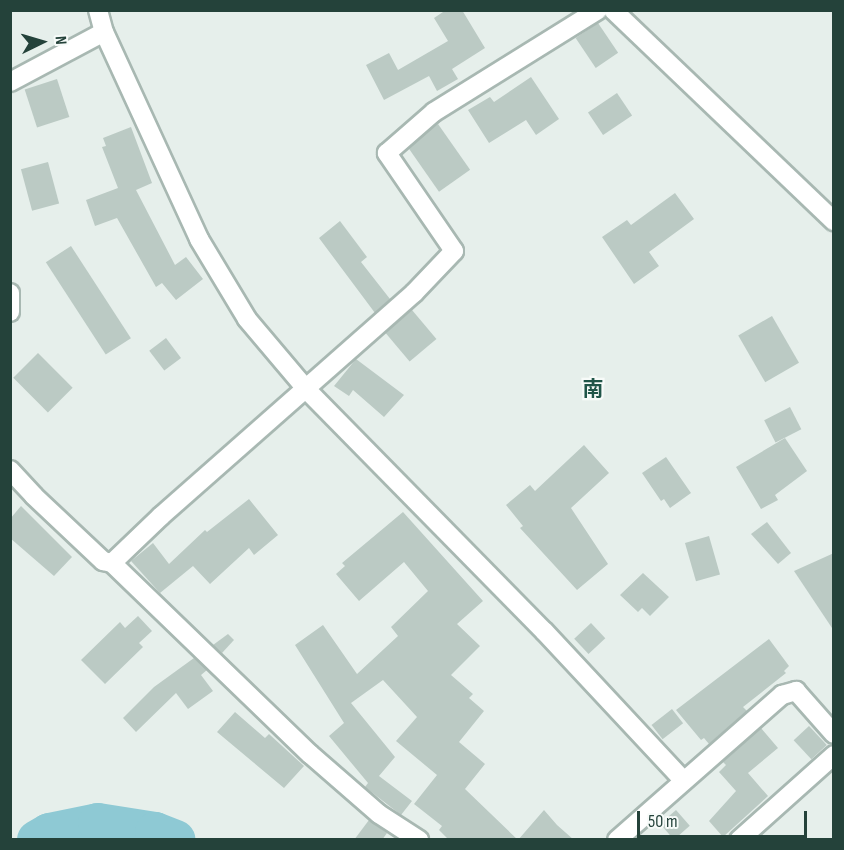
<!DOCTYPE html>
<meta charset="utf-8">
<style>
body{margin:0}
#map{position:relative;width:844px;height:850px;overflow:hidden;background:#e6efeb;font-family:"Sofia Sans Condensed","Noto Sans JP",sans-serif}
div>[style]{position:absolute}
.river>*{height:40px;margin:-20px;padding:0 20px;transform-origin:20px;border-radius:20px;background:#8ec9d4}
.building>*{inset:0;background:#bbcac4;transform-origin:0 0}
.roads{filter:drop-shadow(2px 0 #a8b8b2) drop-shadow(-2px 0 #a8b8b2) drop-shadow(0 2px #a8b8b2) drop-shadow(0 -2px #a8b8b2)}
.street>*{height:18px;margin:-9px;padding:0 9px;transform-origin:9px;border-radius:9px;background:#fff}
.secondary>*{height:18px;margin:-9px;padding:0 9px;transform-origin:9px;border-radius:9px;background:#fff}
span{translate:-50% -50%;white-space:nowrap;text-align:center;line-height:1.15;-webkit-text-stroke:4.5px #f7fbf9;paint-order:stroke}
.neighbourhood-label{font-size:21px;color:#1f5548;font-weight:700}
.frame{position:absolute;inset:0;border:12px solid #24423a;pointer-events:none}
.north{position:absolute;left:12px;top:12px;width:60px;height:60px;-webkit-text-stroke:4px #f7fbf9;paint-order:stroke;rotate:85deg;font-size:16px;font-weight:700;line-height:24px;text-align:center;color:#24423a}
.north::after{content:'';display:block;margin:auto;width:21px;height:27px;background:#24423a;clip-path:polygon(50% 0,100% 100%,50% 72%,0 100%)}
.scale{position:absolute;left:637px;top:811px;width:170px;height:27px;box-sizing:border-box;border:3px solid #24423a;border-top:0;padding-left:8px;font-size:18px;line-height:21px;white-space:nowrap;color:#24423a;-webkit-text-stroke:4px #f7fbf9;paint-order:stroke}
</style>
<div id="map">
<div class="river">
<div style="left:37px;top:840px;width:14px;rotate:-30deg"></div>
<div style="left:49px;top:833px;width:50px;rotate:-11.5deg"></div>
<div style="left:98px;top:823px;width:58px;rotate:9deg"></div>
<div style="left:155px;top:832px;width:22px;rotate:21deg"></div>
</div>
<div class="building">
<div style="clip-path:polygon(446px 10px,462px 10px,485px 48px,452px 69px,458px 79px,437px 91px,429px 76px,384px 100px,366px 65px,389px 53px,398px 70px,448px 41px,434px 18px)"></div>
<div style="left:598px;top:23px;width:36px;height:27px;rotate:56deg"></div>
<div style="clip-path:polygon(531px 77px,559px 119px,536px 135px,526px 120px,489px 143px,468px 110px,490px 97px,494px 102px)"></div>
<div style="left:57px;top:79px;width:40px;height:34px;rotate:72deg"></div>
<div style="left:617px;top:93px;width:27px;height:35px;rotate:56deg"></div>
<div style="left:438px;top:124px;width:56px;height:38px;rotate:55deg"></div>
<div style="clip-path:polygon(131px 127px,152px 183px,136px 190px,175px 265px,186px 257px,203px 279px,176px 300px,162px 283px,156px 287px,117px 218px,95px 226px,86px 200px,118px 188px,102px 147px,106px 146px,103px 138px)"></div>
<div style="left:48px;top:162px;width:43px;height:28px;rotate:75deg"></div>
<div style="clip-path:polygon(675px 193px,694px 219px,649px 252px,659px 266px,634px 284px,602px 237px,627px 220px,631px 225px)"></div>
<div style="clip-path:polygon(340px 221px,367px 257px,361px 262px,390px 299px,375px 313px,319px 238px)"></div>
<div style="left:71px;top:246px;width:110px;height:30px;rotate:57deg"></div>
<div style="left:412px;top:310px;width:38px;height:35px;rotate:50deg"></div>
<div style="left:772px;top:316px;width:54px;height:39px;rotate:60deg"></div>
<div style="left:166px;top:338px;width:25px;height:21px;rotate:53deg"></div>
<div style="left:38px;top:353px;width:49px;height:35px;rotate:45deg"></div>
<div style="clip-path:polygon(356px 359px,404px 395px,384px 417px,353px 390px,349px 396px,334px 386px)"></div>
<div style="left:790px;top:407px;width:25px;height:29px;rotate:63deg"></div>
<div style="clip-path:polygon(785px 438px,807px 471px,775px 495px,778px 500px,761px 509px,736px 467px)"></div>
<div style="clip-path:polygon(584px 445px,609px 473px,571px 508px,608px 564px,577px 590px,520px 528px,523px 526px,506px 505px,530px 485px,535px 491px)"></div>
<div style="clip-path:polygon(666px 457px,691px 493px,670px 508px,664px 499px,661px 501px,642px 473px)"></div>
<div style="clip-path:polygon(249px 499px,278px 535px,254px 555px,249px 548px,210px 584px,193px 566px,160px 593px,131px 561px,153px 543px,169px 564px,205px 530px,207px 532px)"></div>
<div style="clip-path:polygon(21px 506px,72px 557px,54px 576px,10px 538px,10px 519px)"></div>
<div style="clip-path:polygon(403px 512px,483px 601px,457px 624px,480px 646px,451px 675px,473px 694px,469px 698px,484px 711px,459px 742px,485px 764px,465px 789px,518px 840px,449px 840px,439px 830px,442px 826px,414px 804px,437px 775px,396px 741px,417px 717px,383px 680px,351px 703px,395px 757px,379px 776px,412px 801px,401px 815px,365px 787px,368px 783px,329px 736px,344px 723px,295px 645px,323px 625px,357px 674px,398px 636px,391px 627px,428px 591px,404px 562px,359px 601px,336px 574px,345px 566px,342px 563px)"></div>
<div style="clip-path:polygon(767px 522px,791px 553px,778px 564px,751px 534px)"></div>
<div style="left:709px;top:536px;width:40px;height:25px;rotate:74deg"></div>
<div style="clip-path:polygon(834px 553px,834px 631px,794px 571px)"></div>
<div style="clip-path:polygon(643px 573px,669px 597px,650px 616px,642px 608px,638px 612px,620px 595px)"></div>
<div style="clip-path:polygon(138px 616px,152px 631px,139px 643px,143px 647px,105px 684px,81px 660px,120px 622px,125px 628px)"></div>
<div style="left:591px;top:623px;width:21px;height:23px;rotate:47deg"></div>
<div style="clip-path:polygon(228px 634px,234px 640px,222px 653px,213px 645px)"></div>
<div style="clip-path:polygon(769px 639px,789px 666px,784px 671px,786px 673px,743px 707px,747px 711px,709px 744px,704px 738px,701px 740px,676px 710px)"></div>
<div style="clip-path:polygon(194px 658px,207px 670px,201px 675px,213px 691px,188px 709px,176px 693px,136px 732px,123px 718px,154px 687px)"></div>
<div style="left:672px;top:709px;width:18px;height:26px;rotate:52deg"></div>
<div style="clip-path:polygon(235px 712px,265px 738px,269px 734px,304px 766px,284px 788px,217px 732px)"></div>
<div style="left:809px;top:726px;width:26px;height:21px;rotate:47deg"></div>
<div style="clip-path:polygon(761px 728px,778px 748px,748px 773px,768px 796px,723px 837px,709px 821px,736px 791px,719px 772px,726px 765px,723px 762px)"></div>
<div style="clip-path:polygon(544px 810px,557px 825px,574px 840px,518px 840px)"></div>
<div style="left:676px;top:810px;width:21px;height:21px;rotate:49deg"></div>
<div style="clip-path:polygon(369px 820px,387px 833px,382px 840px,354px 840px)"></div>
</div>
<div class="roads">
<div class="street">
<div style="left:98px;top:10px;width:23px;rotate:75deg"></div>
<div style="left:104px;top:32px;width:228px;rotate:65.3deg"></div>
<div style="left:199px;top:239px;width:93px;rotate:59deg"></div>
<div style="left:247px;top:319px;width:93px;rotate:49.8deg"></div>
<div style="left:307px;top:390px;width:338px;rotate:45.5deg"></div>
<div style="left:544px;top:631px;width:202px;rotate:47deg"></div>
<div style="left:10px;top:82px;width:106px;rotate:-28deg"></div>
<div style="left:10px;top:293px;width:19px;rotate:90deg"></div>
<div style="left:10px;top:470px;width:35px;rotate:47deg"></div>
<div style="left:34px;top:496px;width:95px;rotate:43.3deg"></div>
<div style="left:103px;top:561px;width:9px;rotate:13deg"></div>
<div style="left:112px;top:563px;width:275px;rotate:44deg"></div>
<div style="left:310px;top:754px;width:91px;rotate:41deg"></div>
<div style="left:379px;top:814px;width:48px;rotate:33deg"></div>
<div style="left:112px;top:563px;width:68px;rotate:-43.8deg"></div>
<div style="left:161px;top:516px;width:337px;rotate:-41.4deg"></div>
<div style="left:414px;top:293px;width:58px;rotate:-46.4deg"></div>
<div style="left:454px;top:251px;width:119px;rotate:-124.4deg"></div>
<div style="left:387px;top:153px;width:62px;rotate:-41.1deg"></div>
<div style="left:434px;top:112px;width:193px;rotate:-31.9deg"></div>
<div style="left:617px;top:840px;width:220px;rotate:-41.3deg"></div>
<div style="left:782px;top:695px;width:15px;rotate:-16deg"></div>
<div style="left:796px;top:691px;width:57px;rotate:48.5deg"></div>
<div style="left:739px;top:840px;width:127px;rotate:-41.8deg"></div>
</div>
<div class="secondary">
<div style="left:613px;top:10px;width:306px;rotate:43.7deg"></div>
</div>
</div>
<div class="neighbourhood-label">
<span style="left:593px;top:390px">南</span>
</div>
<div class="frame"></div>
<div class="north">N</div>
<div class="scale">50 m</div>
</div>
